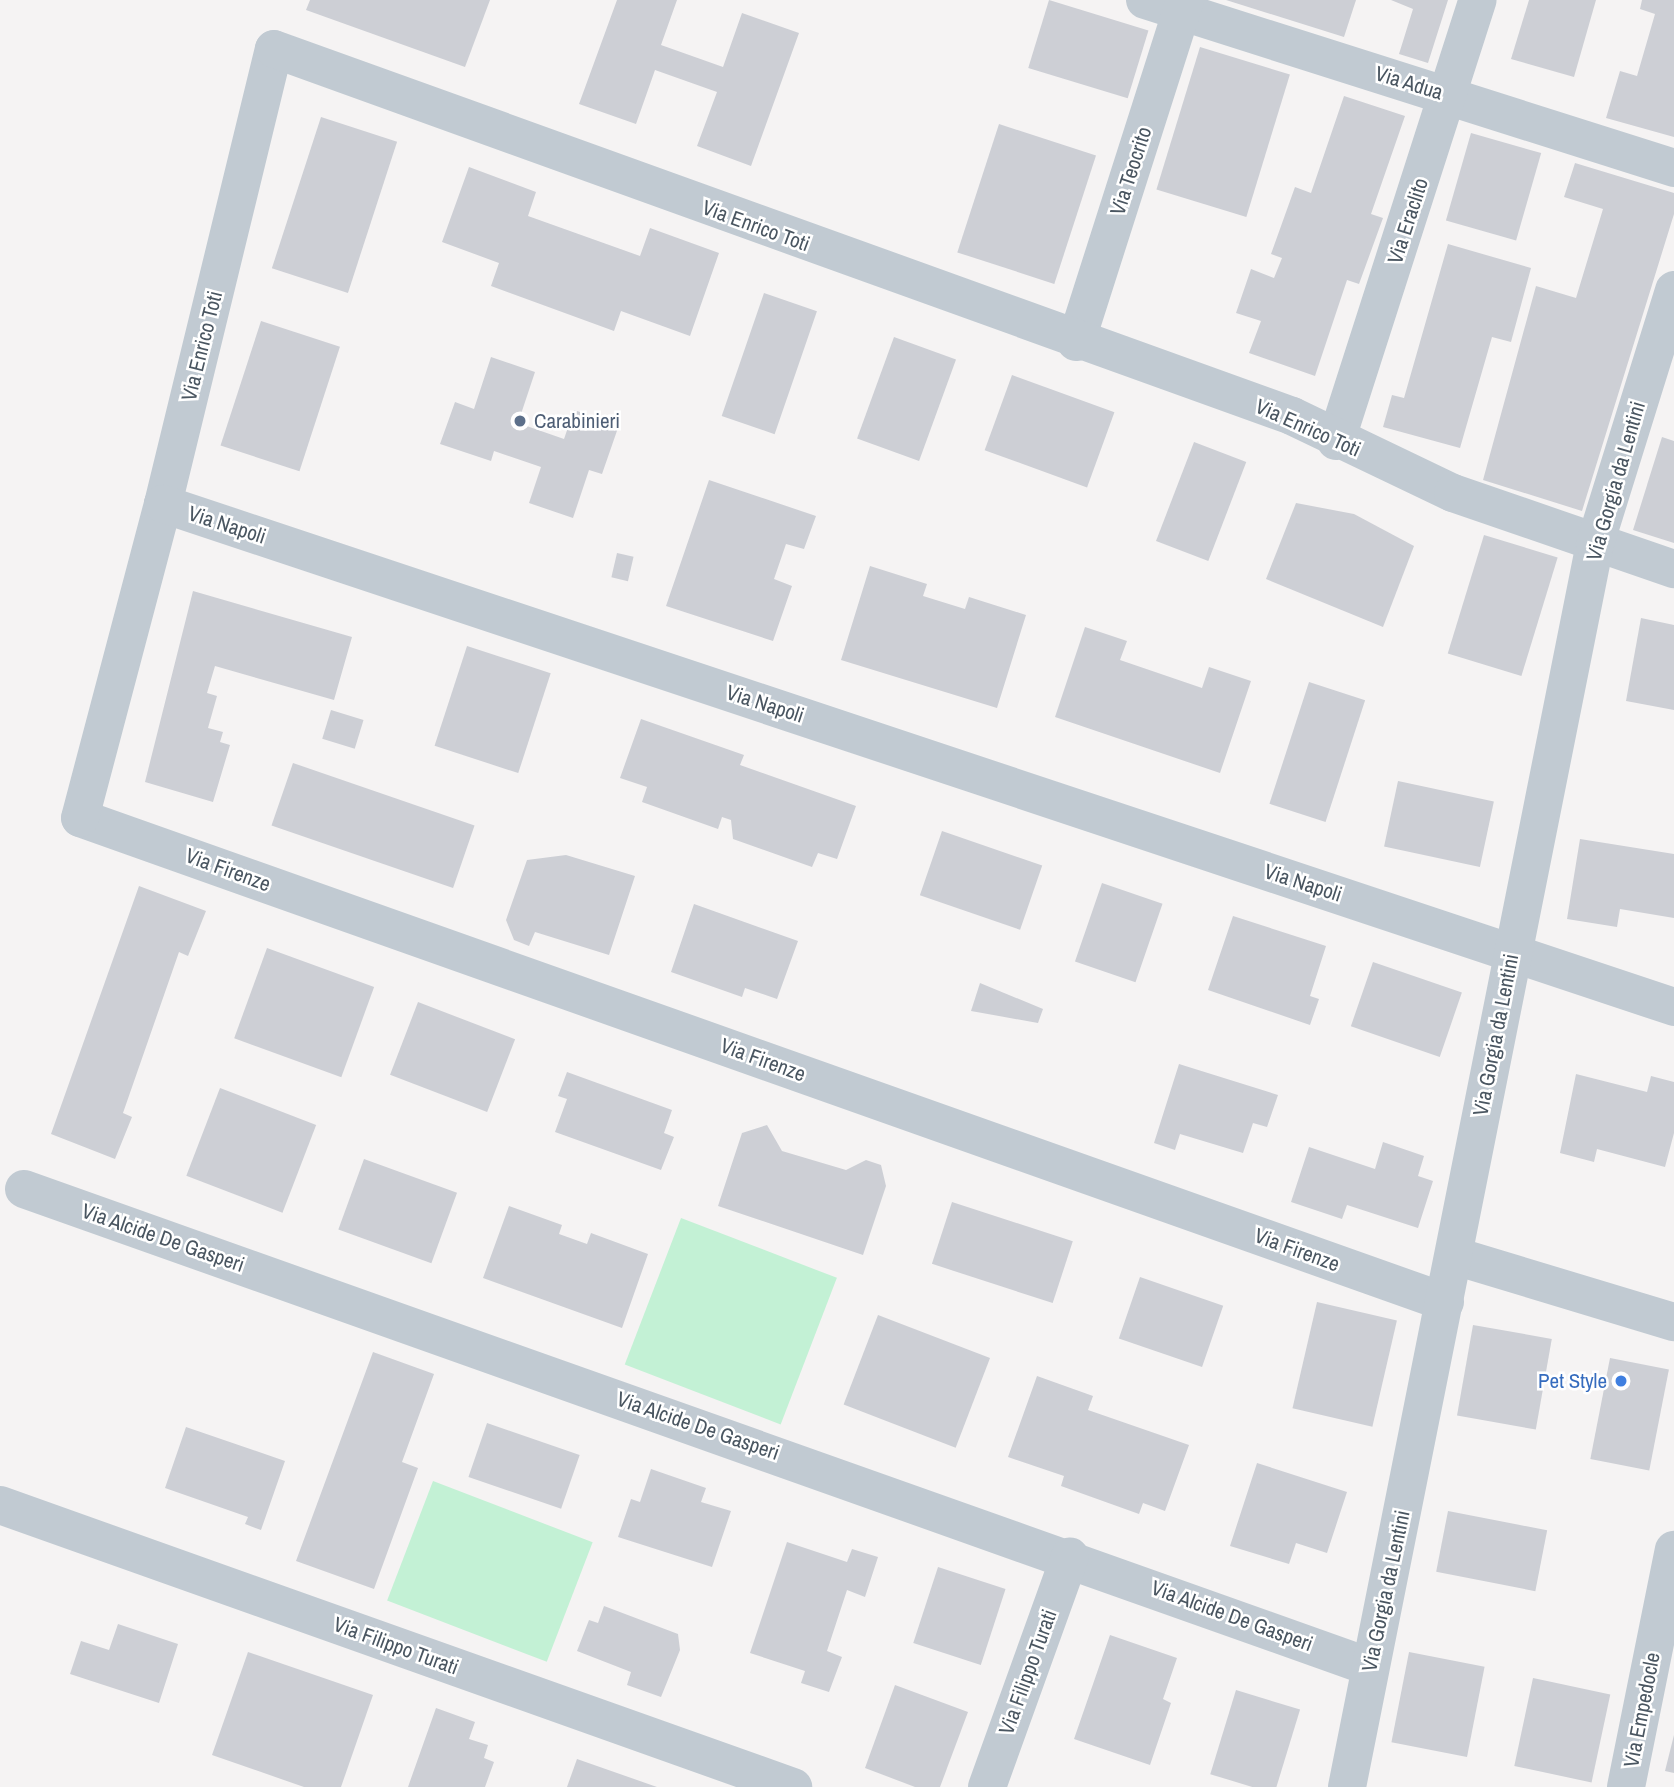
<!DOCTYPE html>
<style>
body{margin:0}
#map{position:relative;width:1674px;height:1787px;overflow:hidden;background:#f5f3f3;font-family:"Archivo Narrow",sans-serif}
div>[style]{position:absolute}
.green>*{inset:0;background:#c3f1d5;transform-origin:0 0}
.building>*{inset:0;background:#cdcfd5;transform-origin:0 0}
.minor>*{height:38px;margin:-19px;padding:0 19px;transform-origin:19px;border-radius:19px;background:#c1cad2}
.dots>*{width:19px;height:19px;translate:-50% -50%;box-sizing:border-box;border:4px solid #fff;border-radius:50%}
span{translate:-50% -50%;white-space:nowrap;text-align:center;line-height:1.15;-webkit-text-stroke:5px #fff;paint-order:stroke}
.street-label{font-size:21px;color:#4a5661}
.service-label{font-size:21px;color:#4e5e75}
.left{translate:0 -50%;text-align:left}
.shop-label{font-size:21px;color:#366cbe}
.right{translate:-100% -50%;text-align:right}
</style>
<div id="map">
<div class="green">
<div style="left:681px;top:1218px;width:167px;height:157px;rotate:21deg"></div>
<div style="left:433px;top:1481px;width:171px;height:128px;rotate:21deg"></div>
</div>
<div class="building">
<div style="clip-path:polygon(310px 0,490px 0,465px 67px,306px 10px)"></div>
<div style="clip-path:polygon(617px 0,677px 0,661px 45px,723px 67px,742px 13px,799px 33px,751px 166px,697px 146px,717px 92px,655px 70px,636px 124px,579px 104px)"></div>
<div style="left:1049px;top:0;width:104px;height:71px;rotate:17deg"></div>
<div style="clip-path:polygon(1226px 0,1356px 0,1344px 37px)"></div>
<div style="clip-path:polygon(1391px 0,1448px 0,1428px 63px,1399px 54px,1413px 9px)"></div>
<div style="clip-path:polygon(1529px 0,1596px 0,1574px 77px,1511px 59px)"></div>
<div style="clip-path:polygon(1642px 0,1674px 0,1674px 137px,1606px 118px,1620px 71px,1637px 76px,1655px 14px,1640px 9px)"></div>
<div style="left:1200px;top:47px;width:94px;height:149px;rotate:17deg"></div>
<div style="clip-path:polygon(1344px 96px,1405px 116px,1371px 214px,1383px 218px,1359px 284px,1347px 280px,1315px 376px,1249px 353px,1261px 321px,1236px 313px,1251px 269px,1274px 278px,1282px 258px,1271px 254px,1295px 187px,1311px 193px)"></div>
<div style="left:321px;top:117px;width:80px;height:159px;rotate:18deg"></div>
<div style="left:999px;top:124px;width:102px;height:135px;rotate:18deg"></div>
<div style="left:1471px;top:133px;width:73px;height:91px;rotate:16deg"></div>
<div style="clip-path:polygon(1575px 163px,1674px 193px,1674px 214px,1582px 511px,1483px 480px,1536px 286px,1576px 298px,1603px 209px,1564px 197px)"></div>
<div style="clip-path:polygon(469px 167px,536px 192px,528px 216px,640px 256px,650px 228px,719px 253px,690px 336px,621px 311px,614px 331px,491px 286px,499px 263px,442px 242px)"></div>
<div style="clip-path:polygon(1448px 244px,1531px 268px,1511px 342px,1492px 337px,1460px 448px,1383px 427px,1392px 395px,1404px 398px)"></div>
<div style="left:764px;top:293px;width:56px;height:130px;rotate:19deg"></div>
<div style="left:261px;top:321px;width:83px;height:131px;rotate:18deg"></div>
<div style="left:894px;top:337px;width:66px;height:108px;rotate:20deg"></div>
<div style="clip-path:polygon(491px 357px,535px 372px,518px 423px,564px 439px,574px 410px,619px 425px,602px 474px,589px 470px,573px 518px,529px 503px,541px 467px,494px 451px,491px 461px,440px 444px,455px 402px,474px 409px)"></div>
<div style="left:1012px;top:375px;width:109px;height:80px;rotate:20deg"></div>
<div style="clip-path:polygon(1662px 437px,1674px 441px,1674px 543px,1633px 530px)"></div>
<div style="left:1194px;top:442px;width:56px;height:106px;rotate:21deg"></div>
<div style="clip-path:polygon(709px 480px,816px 516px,804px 549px,786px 544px,774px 579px,792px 586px,773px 641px,666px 606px)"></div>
<div style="clip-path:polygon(1296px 503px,1354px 514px,1414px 546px,1383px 627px,1266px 579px)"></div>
<div style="left:1484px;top:535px;width:77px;height:124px;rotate:17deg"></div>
<div style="left:617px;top:553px;width:17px;height:25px;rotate:13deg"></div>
<div style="clip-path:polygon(870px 566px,927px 584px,923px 596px,965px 609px,969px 597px,1026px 615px,997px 708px,841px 660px)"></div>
<div style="clip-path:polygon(193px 591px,352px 637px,334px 700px,215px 666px,207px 693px,217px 696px,208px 728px,223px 732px,220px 742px,230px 745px,213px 802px,145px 782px)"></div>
<div style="clip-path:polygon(1641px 618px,1674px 625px,1674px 710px,1626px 701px)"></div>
<div style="clip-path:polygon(1085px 627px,1127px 641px,1120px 660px,1202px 688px,1209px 667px,1251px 681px,1220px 773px,1055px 717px)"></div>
<div style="left:467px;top:646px;width:88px;height:105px;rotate:18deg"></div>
<div style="left:1309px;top:682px;width:59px;height:128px;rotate:18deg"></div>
<div style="left:331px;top:710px;width:34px;height:30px;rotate:17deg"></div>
<div style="clip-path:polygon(641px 719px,744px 755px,740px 765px,856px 806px,837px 859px,818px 853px,812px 867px,733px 839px,731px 820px,722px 817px,718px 829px,642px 802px,647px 787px,620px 778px)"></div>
<div style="left:293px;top:763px;width:192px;height:66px;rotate:19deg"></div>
<div style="left:1398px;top:781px;width:98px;height:67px;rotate:12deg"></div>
<div style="left:942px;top:831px;width:106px;height:68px;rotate:19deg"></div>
<div style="clip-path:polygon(1580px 839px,1674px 854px,1674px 918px,1620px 909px,1617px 927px,1567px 919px)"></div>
<div style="clip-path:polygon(566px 855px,635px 876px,609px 955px,535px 932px,529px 946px,514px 940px,506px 920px,527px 860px)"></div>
<div style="left:1102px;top:883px;width:64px;height:83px;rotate:19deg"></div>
<div style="clip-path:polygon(139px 886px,206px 911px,188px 956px,179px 952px,123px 1113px,132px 1117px,115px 1159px,51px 1134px)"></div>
<div style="clip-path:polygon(694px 904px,798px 941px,777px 999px,745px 988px,742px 997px,671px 972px)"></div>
<div style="clip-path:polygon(1233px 916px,1326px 946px,1310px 996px,1319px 999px,1310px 1025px,1208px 990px)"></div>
<div style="left:267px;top:948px;width:114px;height:96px;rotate:20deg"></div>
<div style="left:1373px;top:962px;width:94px;height:68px;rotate:19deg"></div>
<div style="clip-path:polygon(980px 983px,1043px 1009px,1038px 1023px,971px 1011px)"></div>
<div style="left:418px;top:1002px;width:104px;height:78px;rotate:21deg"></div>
<div style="clip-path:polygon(1179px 1064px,1278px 1095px,1267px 1127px,1253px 1123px,1243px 1153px,1180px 1134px,1175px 1150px,1154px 1143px)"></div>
<div style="clip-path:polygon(567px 1072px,672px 1110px,664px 1133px,674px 1137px,661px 1170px,555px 1132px,567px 1099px,558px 1096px)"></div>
<div style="clip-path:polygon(1576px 1074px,1647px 1092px,1651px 1076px,1674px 1082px,1674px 1133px,1665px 1167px,1597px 1149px,1594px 1162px,1560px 1153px)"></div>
<div style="left:220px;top:1088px;width:103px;height:94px;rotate:21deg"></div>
<div style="clip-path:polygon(767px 1125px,782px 1151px,846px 1170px,866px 1160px,881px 1165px,886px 1186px,863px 1255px,718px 1206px,742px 1133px)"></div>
<div style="clip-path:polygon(1383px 1142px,1424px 1156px,1418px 1176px,1433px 1181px,1418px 1228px,1347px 1205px,1342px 1219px,1291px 1202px,1309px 1147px,1375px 1169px)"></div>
<div style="left:364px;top:1159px;width:99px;height:75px;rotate:20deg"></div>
<div style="left:952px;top:1202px;width:127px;height:65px;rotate:18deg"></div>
<div style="clip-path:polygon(509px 1206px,562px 1225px,559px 1234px,587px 1244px,591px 1233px,648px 1254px,622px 1328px,483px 1278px)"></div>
<div style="left:1140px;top:1277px;width:88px;height:65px;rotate:19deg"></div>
<div style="left:1317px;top:1302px;width:82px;height:109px;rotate:13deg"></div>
<div style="left:878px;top:1315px;width:120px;height:96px;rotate:21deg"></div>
<div style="left:1473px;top:1325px;width:80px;height:92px;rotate:10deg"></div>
<div style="clip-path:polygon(373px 1352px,434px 1374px,402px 1462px,418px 1468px,374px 1589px,296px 1561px)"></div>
<div style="left:1610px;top:1358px;width:60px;height:103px;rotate:11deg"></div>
<div style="clip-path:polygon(1037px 1376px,1093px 1396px,1088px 1410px,1189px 1445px,1165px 1511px,1143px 1503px,1139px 1514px,1061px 1486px,1064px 1476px,1008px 1457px)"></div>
<div style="left:487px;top:1423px;width:98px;height:57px;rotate:19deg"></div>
<div style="clip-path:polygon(186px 1427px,285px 1461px,261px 1530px,245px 1524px,248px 1517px,165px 1488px)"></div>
<div style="clip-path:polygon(1257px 1463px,1347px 1492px,1327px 1553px,1296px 1543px,1289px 1564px,1230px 1546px)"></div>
<div style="clip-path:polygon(651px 1469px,706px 1488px,701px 1502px,731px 1511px,712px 1567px,618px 1537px,631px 1499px,640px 1502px)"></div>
<div style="left:1448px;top:1511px;width:101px;height:62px;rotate:11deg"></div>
<div style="clip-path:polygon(787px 1542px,847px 1562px,852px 1549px,878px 1557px,865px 1597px,847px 1590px,827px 1651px,842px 1657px,829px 1692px,801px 1683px,805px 1671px,750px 1653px)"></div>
<div style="left:938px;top:1567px;width:71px;height:80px;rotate:18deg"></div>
<div style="clip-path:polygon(604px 1606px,678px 1634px,680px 1650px,661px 1697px,627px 1685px,631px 1672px,577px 1651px,589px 1620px,598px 1623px)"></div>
<div style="clip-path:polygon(118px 1624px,178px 1644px,159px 1703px,70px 1674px,81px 1641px,109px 1650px)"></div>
<div style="clip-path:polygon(1110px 1635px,1177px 1658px,1163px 1699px,1171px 1703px,1150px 1765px,1074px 1739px)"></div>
<div style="clip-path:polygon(248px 1652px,373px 1695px,341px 1787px,304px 1787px,212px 1755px)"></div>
<div style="left:1409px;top:1652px;width:77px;height:92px;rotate:11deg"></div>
<div style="left:1533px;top:1678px;width:79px;height:90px;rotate:12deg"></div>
<div style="clip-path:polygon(895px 1685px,968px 1712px,940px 1787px,915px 1787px,865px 1768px)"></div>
<div style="left:1236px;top:1690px;width:67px;height:88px;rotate:17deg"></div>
<div style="clip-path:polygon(436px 1708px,475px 1722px,469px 1739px,488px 1745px,484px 1758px,494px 1762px,485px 1787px,408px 1787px)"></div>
<div style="clip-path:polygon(1674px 1735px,1674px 1773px,1665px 1771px)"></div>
<div style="clip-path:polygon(577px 1759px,657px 1787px,567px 1787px)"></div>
</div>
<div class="minor">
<div style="left:1145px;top:0;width:555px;rotate:17.62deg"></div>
<div style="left:1076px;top:342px;width:359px;rotate:-72.3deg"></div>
<div style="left:1336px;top:441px;width:463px;rotate:-72.2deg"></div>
<div style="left:163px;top:504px;width:468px;rotate:-76.3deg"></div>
<div style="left:274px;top:49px;width:1082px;rotate:19.82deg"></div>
<div style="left:1292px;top:416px;width:178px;rotate:25.6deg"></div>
<div style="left:1453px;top:493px;width:234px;rotate:19deg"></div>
<div style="left:24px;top:1189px;width:1428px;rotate:19.55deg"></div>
<div style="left:1455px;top:1256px;width:229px;rotate:16.8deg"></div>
<div style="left:1445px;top:1302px;width:1448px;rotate:-160.48deg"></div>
<div style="left:80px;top:818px;width:325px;rotate:-75.2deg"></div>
<div style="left:163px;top:504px;width:1593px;rotate:18.41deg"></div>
<div style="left:0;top:1505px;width:842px;rotate:19.58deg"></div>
<div style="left:987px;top:1787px;width:245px;rotate:-70.2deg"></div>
<div style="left:1347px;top:1787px;width:1267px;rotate:-78.72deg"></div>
<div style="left:1595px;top:544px;width:266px;rotate:-72.7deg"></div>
<div style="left:1626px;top:1787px;width:242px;rotate:-78.6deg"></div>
</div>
<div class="dots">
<div style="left:520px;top:421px;background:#5c6f8a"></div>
<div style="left:1621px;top:1381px;background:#3f7fe0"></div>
</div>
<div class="street-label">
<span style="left:1409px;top:83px;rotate:17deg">Via Adua</span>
<span style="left:1131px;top:171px;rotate:-72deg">Via Teocrito</span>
<span style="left:1408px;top:221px;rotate:-72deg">Via Eraclito</span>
<span style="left:756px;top:226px;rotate:20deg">Via Enrico Toti</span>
<span style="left:202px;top:346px;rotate:-76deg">Via Enrico Toti</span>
<span style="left:1308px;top:428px;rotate:24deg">Via Enrico Toti</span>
<span style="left:1616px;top:481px;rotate:-74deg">Via Gorgia da Lentini</span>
<span style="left:227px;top:525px;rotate:18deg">Via Napoli</span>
<span style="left:765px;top:704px;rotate:18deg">Via Napoli</span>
<span style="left:228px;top:870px;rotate:20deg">Via Firenze</span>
<span style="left:1303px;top:883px;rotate:18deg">Via Napoli</span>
<span style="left:1496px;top:1035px;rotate:-79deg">Via Gorgia da Lentini</span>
<span style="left:763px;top:1060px;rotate:20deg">Via Firenze</span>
<span style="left:163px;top:1238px;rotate:19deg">Via Alcide De Gasperi</span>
<span style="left:1297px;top:1250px;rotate:20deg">Via Firenze</span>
<span style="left:698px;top:1426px;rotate:19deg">Via Alcide De Gasperi</span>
<span style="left:1386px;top:1591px;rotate:-78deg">Via Gorgia da Lentini</span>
<span style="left:1232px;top:1616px;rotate:20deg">Via Alcide De Gasperi</span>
<span style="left:396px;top:1646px;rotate:20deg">Via Filippo Turati</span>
<span style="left:1028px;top:1672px;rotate:-70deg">Via Filippo Turati</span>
<span style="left:1642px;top:1710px;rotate:-79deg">Via Empedocle</span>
</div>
<div class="service-label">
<span class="left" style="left:534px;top:421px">Carabinieri</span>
</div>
<div class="shop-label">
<span class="right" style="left:1607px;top:1381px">Pet Style</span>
</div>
</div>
